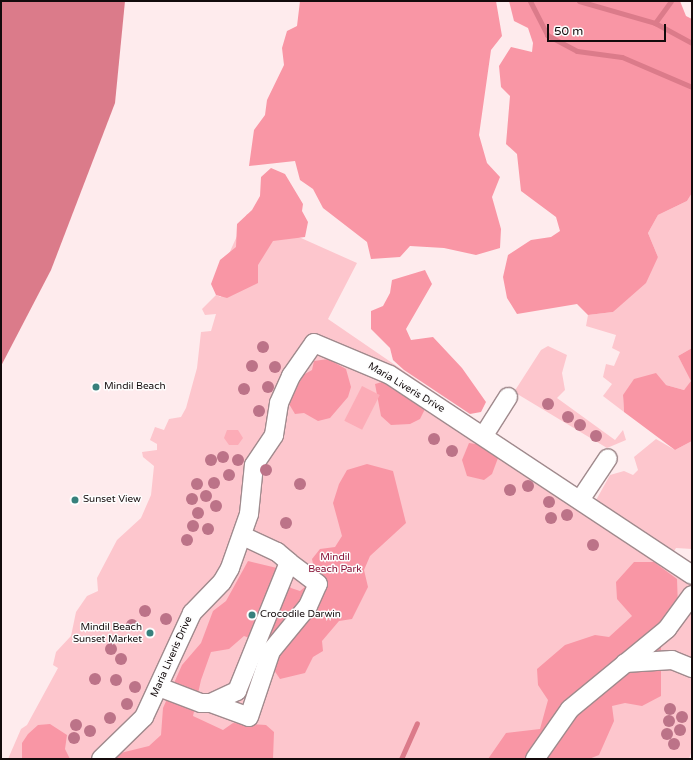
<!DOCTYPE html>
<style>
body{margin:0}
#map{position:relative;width:693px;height:760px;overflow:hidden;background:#feebed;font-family:"Varela Round",sans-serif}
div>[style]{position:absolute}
.green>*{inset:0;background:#fdc6cd}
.forest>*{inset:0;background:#f996a5}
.water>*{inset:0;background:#db7b8a}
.stream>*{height:5px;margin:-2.5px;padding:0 2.5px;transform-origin:2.5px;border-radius:2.5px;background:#db7b8a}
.building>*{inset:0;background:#fcacb7;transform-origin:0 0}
.roads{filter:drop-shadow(1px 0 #a08a8d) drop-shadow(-1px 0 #a08a8d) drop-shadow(0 1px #a08a8d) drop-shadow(0 -1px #a08a8d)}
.minor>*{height:18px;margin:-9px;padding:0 9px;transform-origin:9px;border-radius:9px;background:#fff}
.trees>*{width:12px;height:12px;margin:-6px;border-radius:50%;background:#bc7388}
.dots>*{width:11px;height:11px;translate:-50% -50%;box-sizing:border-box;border:2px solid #fdfdfd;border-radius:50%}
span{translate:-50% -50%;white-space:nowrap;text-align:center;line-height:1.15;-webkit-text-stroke:3px #fdfdfd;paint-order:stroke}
.poi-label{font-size:10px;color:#130b0c}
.left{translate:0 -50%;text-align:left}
.right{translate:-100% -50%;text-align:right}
.street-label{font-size:10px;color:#130b0c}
.park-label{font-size:10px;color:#861035}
.frame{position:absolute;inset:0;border:2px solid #130b0c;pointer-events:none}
.scale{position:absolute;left:547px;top:24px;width:119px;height:18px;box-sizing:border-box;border:2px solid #130b0c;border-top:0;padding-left:5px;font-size:12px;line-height:14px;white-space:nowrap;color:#130b0c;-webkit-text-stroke:3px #fdfdfd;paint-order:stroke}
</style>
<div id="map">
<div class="green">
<div style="clip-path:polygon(692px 193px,692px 348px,678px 356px,692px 381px,684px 390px,666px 385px,623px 395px,624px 412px,603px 396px,612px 384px,603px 377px,606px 364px,614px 366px,620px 352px,612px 348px,616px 335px,586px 326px,588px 315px,613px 312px,658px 257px,648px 233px,658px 215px,687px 201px)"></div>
<div style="clip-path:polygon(247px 214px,357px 263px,328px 319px,595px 502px,610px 475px,624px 471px,633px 475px,638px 470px,634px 457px,656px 439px,675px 450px,692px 441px,692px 549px,676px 548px,673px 553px,692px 564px,692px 750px,689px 759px,8px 759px,21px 729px,27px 725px,58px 668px,53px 665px,56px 652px,71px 636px,76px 612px,87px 596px,98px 591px,97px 578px,117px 540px,141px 518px,151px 495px,154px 466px,143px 457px,142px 452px,157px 450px,157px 444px,150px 440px,155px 427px,164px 430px,169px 419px,181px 417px,186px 408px,197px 368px,201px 332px,211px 331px,216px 314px,205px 315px,202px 309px,216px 295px,221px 297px,223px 267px)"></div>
<div style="clip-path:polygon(548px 346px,567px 355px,562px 373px,565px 390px,557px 398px,615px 440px,623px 430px,626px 440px,607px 448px,514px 392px,541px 350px)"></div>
</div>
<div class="forest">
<div style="clip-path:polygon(300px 1px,496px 1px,502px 36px,491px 50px,479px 135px,487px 163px,500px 177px,492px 197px,501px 229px,500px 248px,476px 255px,444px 248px,410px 246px,400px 257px,371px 259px,367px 242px,323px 208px,313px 189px,300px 180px,295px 161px,249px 166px,254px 130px,265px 115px,267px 100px,284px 65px,282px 48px,287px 31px,297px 26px)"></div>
<div style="clip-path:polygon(509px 1px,680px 1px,686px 16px,692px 19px,692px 193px,687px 201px,658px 215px,648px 233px,658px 257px,646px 283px,613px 312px,588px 315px,577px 304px,517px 314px,507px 298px,503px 277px,508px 255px,531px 240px,551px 237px,560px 231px,556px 217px,521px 191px,517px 154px,506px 144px,510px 96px,501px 87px,499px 66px,511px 47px,532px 52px,533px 43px,528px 28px,514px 21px)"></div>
<div style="clip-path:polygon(271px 168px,285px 174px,303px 204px,302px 211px,308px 222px,305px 237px,273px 241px,258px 265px,258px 283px,227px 298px,216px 295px,211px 284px,220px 260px,236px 247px,237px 224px,252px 210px,260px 196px,261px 177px)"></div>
<div style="clip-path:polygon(425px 270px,432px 284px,406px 329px,411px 340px,433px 337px,462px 368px,486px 402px,481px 412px,470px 414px,404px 370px,393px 360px,390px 348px,371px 329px,371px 311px,383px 306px,390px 293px,392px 280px)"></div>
<div style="clip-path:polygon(692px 348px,692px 441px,675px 450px,624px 412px,623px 395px,634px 379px,656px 373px,666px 385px,684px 390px,691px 381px,678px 356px)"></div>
<div style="clip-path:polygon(328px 359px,346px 369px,351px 387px,348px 397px,330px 418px,318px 421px,304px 413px,295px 414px,289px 404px,303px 375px,312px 370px,314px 361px)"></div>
<div style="clip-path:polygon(386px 381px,428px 403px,420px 419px,410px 424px,391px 425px,381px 416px,375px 384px)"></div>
<div style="clip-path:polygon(469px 443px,489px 446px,498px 458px,492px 474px,484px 480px,467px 476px,462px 460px)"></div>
<div style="clip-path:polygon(367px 464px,393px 471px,406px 523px,370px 556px,364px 570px,368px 587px,352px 619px,339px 621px,322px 641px,323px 651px,313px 657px,305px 673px,280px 679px,270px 664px,266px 644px,244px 636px,229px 649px,211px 652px,201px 680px,193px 716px,223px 730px,233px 723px,266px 725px,274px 732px,273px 759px,96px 759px,149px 746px,161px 735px,163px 708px,182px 665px,201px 643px,213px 611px,226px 601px,248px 561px,277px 568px,291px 588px,300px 591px,316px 578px,312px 559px,320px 549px,335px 547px,342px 536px,333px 503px,339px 484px,347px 470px)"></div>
<div style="clip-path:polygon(634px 562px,654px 562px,677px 579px,678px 607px,661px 644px,661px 696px,642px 706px,625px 703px,612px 706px,614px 721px,599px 755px,589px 759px,488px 759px,506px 733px,540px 729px,548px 700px,538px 685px,537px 669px,565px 645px,595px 635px,609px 637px,632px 616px,617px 599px,616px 582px)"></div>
<div style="clip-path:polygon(50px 724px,67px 735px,65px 749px,70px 759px,22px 759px,22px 743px,28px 734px,38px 725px)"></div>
</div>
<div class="water">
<div style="clip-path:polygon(1px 1px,125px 1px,115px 103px,51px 270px,1px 366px)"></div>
</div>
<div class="stream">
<div style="left:530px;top:1px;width:38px;rotate:63deg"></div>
<div style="left:547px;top:35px;width:34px;rotate:28deg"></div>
<div style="left:577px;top:51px;width:45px;rotate:7.6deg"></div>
<div style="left:622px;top:57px;width:76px;rotate:23.2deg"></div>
<div style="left:579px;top:1px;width:79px;rotate:16.1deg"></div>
<div style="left:655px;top:23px;width:42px;rotate:28.4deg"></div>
<div style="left:655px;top:23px;width:27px;rotate:-54deg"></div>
<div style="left:401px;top:759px;width:39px;rotate:-66deg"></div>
</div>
<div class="building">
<div style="left:362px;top:386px;width:20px;height:39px;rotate:27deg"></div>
<div style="clip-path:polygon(227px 430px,238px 430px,243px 438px,238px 445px,229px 445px,224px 438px)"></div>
</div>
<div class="roads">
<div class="minor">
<div style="left:484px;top:435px;width:45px;rotate:-57.7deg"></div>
<div style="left:580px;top:500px;width:50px;rotate:-56.3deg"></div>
<div style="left:625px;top:663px;width:47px;rotate:-3.7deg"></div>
<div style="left:672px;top:660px;width:22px;rotate:22deg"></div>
<div style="left:159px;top:687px;width:45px;rotate:20.9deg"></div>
<div style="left:201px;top:703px;width:10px"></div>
<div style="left:211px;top:703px;width:29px;rotate:-25deg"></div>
<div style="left:237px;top:691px;width:139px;rotate:-68deg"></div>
<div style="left:289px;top:562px;width:16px;rotate:-140deg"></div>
<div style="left:277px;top:552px;width:38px;rotate:-155deg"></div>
<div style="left:211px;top:703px;width:40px;rotate:20.2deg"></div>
<div style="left:249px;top:717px;width:70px;rotate:-71.6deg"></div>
<div style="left:271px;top:651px;width:58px;rotate:-50.6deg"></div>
<div style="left:308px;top:606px;width:24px;rotate:-66deg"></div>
<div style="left:318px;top:584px;width:36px;rotate:-143deg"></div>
<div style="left:101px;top:759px;width:60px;rotate:-44.3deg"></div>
<div style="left:144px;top:717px;width:115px;rotate:-65.2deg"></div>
<div style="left:192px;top:613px;width:43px;rotate:-45.9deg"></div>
<div style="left:222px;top:582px;width:16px;rotate:-60deg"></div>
<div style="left:230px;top:568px;width:57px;rotate:-70.6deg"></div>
<div style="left:249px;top:514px;width:49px;rotate:-84.2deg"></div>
<div style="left:254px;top:465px;width:36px;rotate:-56deg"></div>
<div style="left:274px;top:435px;width:32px;rotate:-81deg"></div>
<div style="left:279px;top:403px;width:30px;rotate:-66deg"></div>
<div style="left:291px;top:376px;width:40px;rotate:-55.1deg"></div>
<div style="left:314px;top:343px;width:82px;rotate:22.8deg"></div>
<div style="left:390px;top:375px;width:362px;rotate:33.5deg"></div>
<div style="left:535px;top:759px;width:61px;rotate:-55deg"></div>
<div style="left:570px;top:709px;width:126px;rotate:-39.5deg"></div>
<div style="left:667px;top:629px;width:42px;rotate:-53.7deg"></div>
</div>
</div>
<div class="trees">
<div style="left:263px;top:347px"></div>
<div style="left:252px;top:366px"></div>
<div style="left:275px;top:367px"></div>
<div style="left:268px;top:387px"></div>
<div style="left:244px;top:389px"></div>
<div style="left:548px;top:404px"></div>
<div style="left:259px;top:411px"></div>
<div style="left:568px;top:417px"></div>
<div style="left:580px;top:425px"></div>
<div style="left:596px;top:436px"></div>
<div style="left:434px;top:439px"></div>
<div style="left:452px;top:451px"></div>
<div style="left:223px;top:457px"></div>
<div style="left:211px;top:460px"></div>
<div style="left:238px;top:460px"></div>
<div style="left:266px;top:470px"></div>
<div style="left:229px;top:475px"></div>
<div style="left:214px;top:483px"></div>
<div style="left:197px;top:484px"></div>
<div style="left:300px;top:484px"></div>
<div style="left:528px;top:486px"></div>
<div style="left:510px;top:490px"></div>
<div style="left:206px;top:496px"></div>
<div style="left:192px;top:499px"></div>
<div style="left:549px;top:502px"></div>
<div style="left:216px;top:506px"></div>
<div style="left:198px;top:513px"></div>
<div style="left:567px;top:515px"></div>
<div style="left:551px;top:518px"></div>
<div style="left:286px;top:523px"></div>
<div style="left:193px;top:526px"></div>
<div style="left:208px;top:529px"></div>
<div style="left:187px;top:540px"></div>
<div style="left:593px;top:545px"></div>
<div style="left:145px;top:611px"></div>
<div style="left:166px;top:619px"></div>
<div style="left:132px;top:625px"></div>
<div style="left:111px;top:649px"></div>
<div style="left:121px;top:659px"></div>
<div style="left:95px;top:679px"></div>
<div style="left:116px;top:680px"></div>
<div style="left:135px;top:687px"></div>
<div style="left:127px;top:704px"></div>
<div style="left:670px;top:709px"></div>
<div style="left:682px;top:717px"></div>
<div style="left:110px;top:718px"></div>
<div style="left:669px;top:721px"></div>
<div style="left:76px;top:725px"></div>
<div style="left:680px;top:730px"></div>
<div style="left:90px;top:731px"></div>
<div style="left:667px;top:734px"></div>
<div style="left:74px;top:738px"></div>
<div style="left:674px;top:744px"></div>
</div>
<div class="dots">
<div style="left:96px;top:387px;background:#37807c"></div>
<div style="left:75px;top:500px;background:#37807c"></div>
<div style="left:252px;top:615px;background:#37807c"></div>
<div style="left:150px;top:633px;background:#37807c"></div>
</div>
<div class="poi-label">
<span class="left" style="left:104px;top:387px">Mindil Beach</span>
<span class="left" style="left:83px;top:500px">Sunset View</span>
<span class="left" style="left:260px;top:615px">Crocodile Darwin</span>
<span class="right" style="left:142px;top:633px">Mindil Beach<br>Sunset Market</span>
</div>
<div class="street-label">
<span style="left:406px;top:388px;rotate:31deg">Maria Liveris Drive</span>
<span style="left:172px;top:657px;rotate:-66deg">Maria Liveris Drive</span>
</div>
<div class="park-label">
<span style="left:335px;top:563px">Mindil<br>Beach Park</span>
</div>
<div class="frame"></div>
<div class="scale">50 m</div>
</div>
